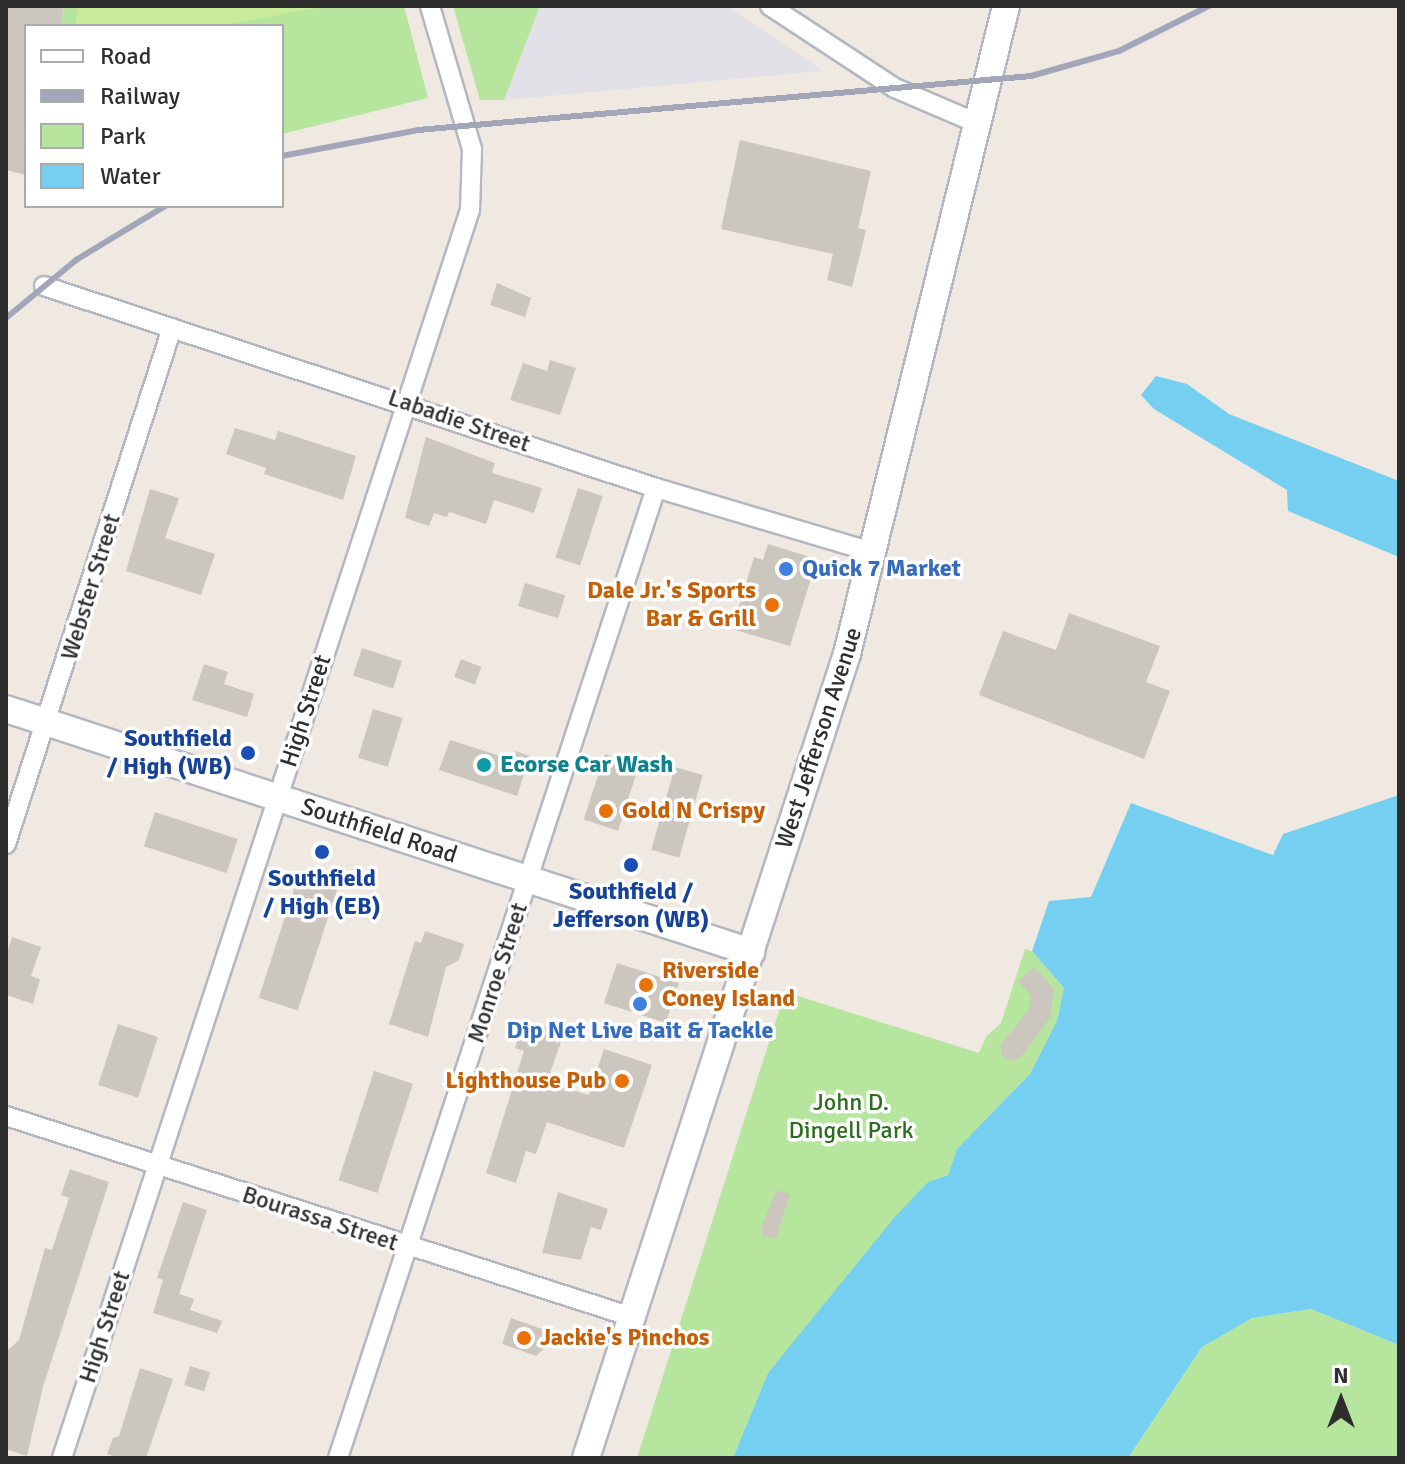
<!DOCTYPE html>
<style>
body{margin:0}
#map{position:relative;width:1405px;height:1464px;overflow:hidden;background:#efe9e1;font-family:Signika,sans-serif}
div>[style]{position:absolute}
.industrial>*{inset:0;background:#e3e1e8}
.green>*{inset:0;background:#b6e59e}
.pitch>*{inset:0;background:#c9ec9a}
.water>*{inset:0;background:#75cff0}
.building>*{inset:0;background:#cbc7bf;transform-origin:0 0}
.roads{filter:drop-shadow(2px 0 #b4b7c1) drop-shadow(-2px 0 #b4b7c1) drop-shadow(0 2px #b4b7c1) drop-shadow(0 -2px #b4b7c1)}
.street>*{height:18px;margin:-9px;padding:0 9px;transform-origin:9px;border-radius:9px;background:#fff}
.secondary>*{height:26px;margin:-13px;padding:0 13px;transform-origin:13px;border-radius:13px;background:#fff}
.rail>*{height:6px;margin:-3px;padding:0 3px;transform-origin:3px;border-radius:3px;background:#a3a6b8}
.dots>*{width:22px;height:22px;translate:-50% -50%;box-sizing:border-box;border:4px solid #fff;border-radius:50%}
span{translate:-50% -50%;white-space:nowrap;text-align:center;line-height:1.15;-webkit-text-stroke:7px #fff;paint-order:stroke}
.street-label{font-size:24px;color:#2e2e2e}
.shop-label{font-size:24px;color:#366cbe;font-weight:700}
.left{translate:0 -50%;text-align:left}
.food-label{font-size:24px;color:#c56008;font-weight:700}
.right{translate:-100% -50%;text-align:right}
.transit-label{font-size:24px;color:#164399;font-weight:700}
.culture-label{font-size:24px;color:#0d838f;font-weight:700}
.park-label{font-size:24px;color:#2c6e1b}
.frame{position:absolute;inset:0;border:8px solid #2e2e2e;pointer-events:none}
.legend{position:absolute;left:24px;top:24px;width:260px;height:184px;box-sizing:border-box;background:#fff;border:2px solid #ababab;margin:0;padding:10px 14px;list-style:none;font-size:24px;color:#2e2e2e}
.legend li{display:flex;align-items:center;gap:16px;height:40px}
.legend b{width:40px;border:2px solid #ababab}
.north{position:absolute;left:1301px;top:1360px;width:80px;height:80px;-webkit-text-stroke:6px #fff;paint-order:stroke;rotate:0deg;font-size:22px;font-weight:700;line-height:32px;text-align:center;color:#2e2e2e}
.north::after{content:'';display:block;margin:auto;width:28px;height:36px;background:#2e2e2e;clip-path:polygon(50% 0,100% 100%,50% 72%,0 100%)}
</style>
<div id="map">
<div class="industrial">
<div style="clip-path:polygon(540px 6px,727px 6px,823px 71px,504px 100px)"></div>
</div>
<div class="green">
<div style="clip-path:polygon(64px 6px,404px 6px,428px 98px,282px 134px,282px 26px,60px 26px)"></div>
<div style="clip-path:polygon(453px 6px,540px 6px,504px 100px,480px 100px)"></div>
<div style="clip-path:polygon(1025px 949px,1032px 951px,1064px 988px,1057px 1021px,1030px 1074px,957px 1149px,948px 1175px,928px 1182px,768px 1373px,733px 1458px,637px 1458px,785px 992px,979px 1053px,986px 1037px,1001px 1023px)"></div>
<div style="clip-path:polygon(1311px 1309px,1399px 1345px,1399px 1458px,1128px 1458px,1202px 1347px,1252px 1318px)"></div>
</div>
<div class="pitch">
<div style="clip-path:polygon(79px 6px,329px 6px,216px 26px,84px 26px,75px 23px)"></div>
</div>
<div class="water">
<div style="clip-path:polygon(1156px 376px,1187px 384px,1229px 414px,1399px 481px,1399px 557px,1288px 511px,1287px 490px,1154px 409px,1141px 395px)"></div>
<div style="clip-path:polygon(1399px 795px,1399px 1345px,1311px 1309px,1252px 1318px,1202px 1347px,1128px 1458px,733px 1458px,768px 1373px,894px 1218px,928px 1182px,948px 1175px,957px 1149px,1030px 1074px,1057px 1021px,1064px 988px,1032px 951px,1049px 901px,1091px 897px,1131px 803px,1273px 855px,1283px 834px)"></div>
</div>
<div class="building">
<div style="clip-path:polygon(6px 6px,64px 6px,60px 26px,26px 26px,26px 175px,6px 170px)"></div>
<div style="clip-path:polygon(740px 140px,871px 171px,858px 228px,866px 230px,852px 287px,827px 280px,833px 254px,721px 229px)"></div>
<div style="clip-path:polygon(497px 283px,531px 298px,525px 317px,490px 305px)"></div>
<div style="clip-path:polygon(550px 360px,576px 368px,560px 415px,510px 400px,523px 363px,547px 371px)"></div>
<div style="clip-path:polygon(235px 428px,275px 440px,278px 431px,356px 456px,343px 500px,264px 474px,266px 468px,226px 454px)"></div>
<div style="clip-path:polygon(426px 437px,495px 463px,492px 473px,542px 488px,534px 513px,494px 500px,486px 524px,449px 512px,447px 517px,434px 513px,429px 526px,405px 518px)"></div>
<div style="left:578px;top:488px;width:26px;height:73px;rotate:18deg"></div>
<div style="clip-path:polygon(150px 489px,179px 498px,165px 538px,215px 554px,201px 595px,126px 571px)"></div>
<div style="clip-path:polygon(768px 544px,817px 559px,790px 646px,732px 629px,754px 557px,763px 560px)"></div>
<div style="left:525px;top:583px;width:42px;height:24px;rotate:17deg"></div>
<div style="clip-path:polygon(1069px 613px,1160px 646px,1146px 682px,1170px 691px,1144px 759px,979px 695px,1003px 631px,1056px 650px)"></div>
<div style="left:362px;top:648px;width:42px;height:29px;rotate:18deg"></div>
<div style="left:461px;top:659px;width:22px;height:19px;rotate:21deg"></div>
<div style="clip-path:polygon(204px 664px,228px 672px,224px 684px,254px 694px,247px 717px,192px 700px)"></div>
<div style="left:373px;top:709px;width:31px;height:51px;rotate:17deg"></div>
<div style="clip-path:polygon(450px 740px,513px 760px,516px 751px,530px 756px,517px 796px,439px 770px)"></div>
<div style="left:605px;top:754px;width:36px;height:69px;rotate:18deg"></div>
<div style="left:675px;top:767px;width:29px;height:86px;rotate:16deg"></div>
<div style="left:155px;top:812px;width:87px;height:36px;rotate:18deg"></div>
<div style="left:298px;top:877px;width:41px;height:127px;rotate:18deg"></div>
<div style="clip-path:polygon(425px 931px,464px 944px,459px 960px,446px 967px,428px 1037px,389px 1024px,415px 941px,421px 943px)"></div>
<div style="clip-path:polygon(12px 937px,41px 947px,31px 976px,40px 979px,33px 1004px,6px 995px,6px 956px)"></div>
<div style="left:617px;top:963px;width:65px;height:42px;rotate:18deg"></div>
<div style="clip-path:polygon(1035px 967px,1054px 989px,1050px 1018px,1020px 1058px,1010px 1061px,1001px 1054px,1001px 1044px,1028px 1011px,1031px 996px,1018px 981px)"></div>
<div style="clip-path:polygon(525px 1020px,564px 1033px,548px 1079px,558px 1086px,589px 1095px,604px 1049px,652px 1065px,624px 1148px,547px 1122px,536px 1154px,526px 1151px,516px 1183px,486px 1173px,524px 1051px,515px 1048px)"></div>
<div style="left:118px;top:1024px;width:42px;height:64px;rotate:18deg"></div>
<div style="left:374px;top:1071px;width:41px;height:115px;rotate:18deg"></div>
<div style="clip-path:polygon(70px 1169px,109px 1182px,43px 1387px,27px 1456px,6px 1449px,6px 1352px,19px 1340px,45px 1248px,52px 1250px,69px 1198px,61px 1195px)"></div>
<div style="clip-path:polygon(776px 1190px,790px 1194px,776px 1239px,762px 1235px,762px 1226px)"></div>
<div style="clip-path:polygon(558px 1192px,608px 1209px,601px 1230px,591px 1227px,581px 1260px,542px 1253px)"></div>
<div style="clip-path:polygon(183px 1202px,207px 1210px,179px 1294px,194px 1299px,190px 1310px,222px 1321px,217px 1333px,153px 1313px,163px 1280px,157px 1278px)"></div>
<div style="clip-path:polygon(511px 1318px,542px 1329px,547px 1346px,536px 1356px,502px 1344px)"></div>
<div style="left:190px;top:1366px;width:21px;height:20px;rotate:17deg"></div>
<div style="clip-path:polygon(140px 1368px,173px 1379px,146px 1458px,118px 1458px,107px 1454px,113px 1438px,119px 1436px)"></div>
</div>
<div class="roads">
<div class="street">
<div style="left:770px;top:6px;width:149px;rotate:33.3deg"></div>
<div style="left:895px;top:88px;width:91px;rotate:23.2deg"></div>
<div style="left:44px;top:286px;width:644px;rotate:18.27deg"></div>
<div style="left:656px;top:488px;width:229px;rotate:16.5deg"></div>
<div style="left:6px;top:844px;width:542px;rotate:-72.17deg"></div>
<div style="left:6px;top:1116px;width:661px;rotate:17.8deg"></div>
<div style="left:62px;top:1458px;width:1313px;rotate:-71.9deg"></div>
<div style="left:470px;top:210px;width:61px;rotate:-88.1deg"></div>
<div style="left:472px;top:149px;width:149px;rotate:-106.4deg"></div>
<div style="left:338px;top:1458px;width:1021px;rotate:-71.85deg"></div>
</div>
<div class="secondary">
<div style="left:6px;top:709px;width:784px;rotate:18.07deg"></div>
<div style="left:586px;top:1458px;width:845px;rotate:-72.02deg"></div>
<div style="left:847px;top:654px;width:667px;rotate:-76.21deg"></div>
</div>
</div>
<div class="rail">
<div style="left:282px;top:156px;width:138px;rotate:-10.8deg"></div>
<div style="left:418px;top:130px;width:615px;rotate:-5.03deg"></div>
<div style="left:1031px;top:76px;width:91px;rotate:-15.9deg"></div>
<div style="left:1119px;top:51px;width:101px;rotate:-26.6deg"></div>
<div style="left:6px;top:318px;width:91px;rotate:-39.6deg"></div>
<div style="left:76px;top:260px;width:104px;rotate:-31.2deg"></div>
</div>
<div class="dots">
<div style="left:786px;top:569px;background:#3f7fe0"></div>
<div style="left:772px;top:605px;background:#e8710a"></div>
<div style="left:248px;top:753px;background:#1a4fb4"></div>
<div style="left:484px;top:765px;background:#0f9aa8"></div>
<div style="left:606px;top:811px;background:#e8710a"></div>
<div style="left:322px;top:852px;background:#1a4fb4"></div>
<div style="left:631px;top:865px;background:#1a4fb4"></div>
<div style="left:646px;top:985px;background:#e8710a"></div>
<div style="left:640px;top:1004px;background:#3f7fe0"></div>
<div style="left:622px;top:1081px;background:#e8710a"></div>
<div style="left:524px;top:1338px;background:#e8710a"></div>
</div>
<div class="street-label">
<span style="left:459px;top:421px;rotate:19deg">Labadie Street</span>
<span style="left:91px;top:587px;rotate:-73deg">Webster Street</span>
<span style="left:306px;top:711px;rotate:-72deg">High Street</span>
<span style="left:819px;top:738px;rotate:-72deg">West Jefferson Avenue</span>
<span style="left:379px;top:831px;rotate:18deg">Southfield Road</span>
<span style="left:498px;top:973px;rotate:-72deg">Monroe Street</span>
<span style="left:320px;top:1219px;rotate:18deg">Bourassa Street</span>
<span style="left:105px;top:1327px;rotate:-72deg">High Street</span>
</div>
<div class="shop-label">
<span class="left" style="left:802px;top:569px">Quick 7 Market</span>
<span style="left:640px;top:1031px">Dip Net Live Bait &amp; Tackle</span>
</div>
<div class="food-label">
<span class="right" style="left:756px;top:605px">Dale Jr.'s Sports<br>Bar &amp; Grill</span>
<span class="left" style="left:622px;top:811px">Gold N Crispy</span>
<span class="left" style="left:662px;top:985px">Riverside<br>Coney Island</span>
<span class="right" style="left:606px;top:1081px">Lighthouse Pub</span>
<span class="left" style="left:540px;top:1338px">Jackie's Pinchos</span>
</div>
<div class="transit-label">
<span class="right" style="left:232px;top:753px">Southfield<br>/ High (WB)</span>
<span style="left:322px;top:893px">Southfield<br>/ High (EB)</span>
<span style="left:631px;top:906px">Southfield /<br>Jefferson (WB)</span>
</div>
<div class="culture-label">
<span class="left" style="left:500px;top:765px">Ecorse Car Wash</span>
</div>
<div class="park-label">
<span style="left:851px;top:1117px">John D.<br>Dingell Park</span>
</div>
<div class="frame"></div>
<ul class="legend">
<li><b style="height:10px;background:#fff"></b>Road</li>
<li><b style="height:10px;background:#a3a6b8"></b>Railway</li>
<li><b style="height:22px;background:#b6e59e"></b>Park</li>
<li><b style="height:22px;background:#75cff0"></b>Water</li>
</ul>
<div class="north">N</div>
</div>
